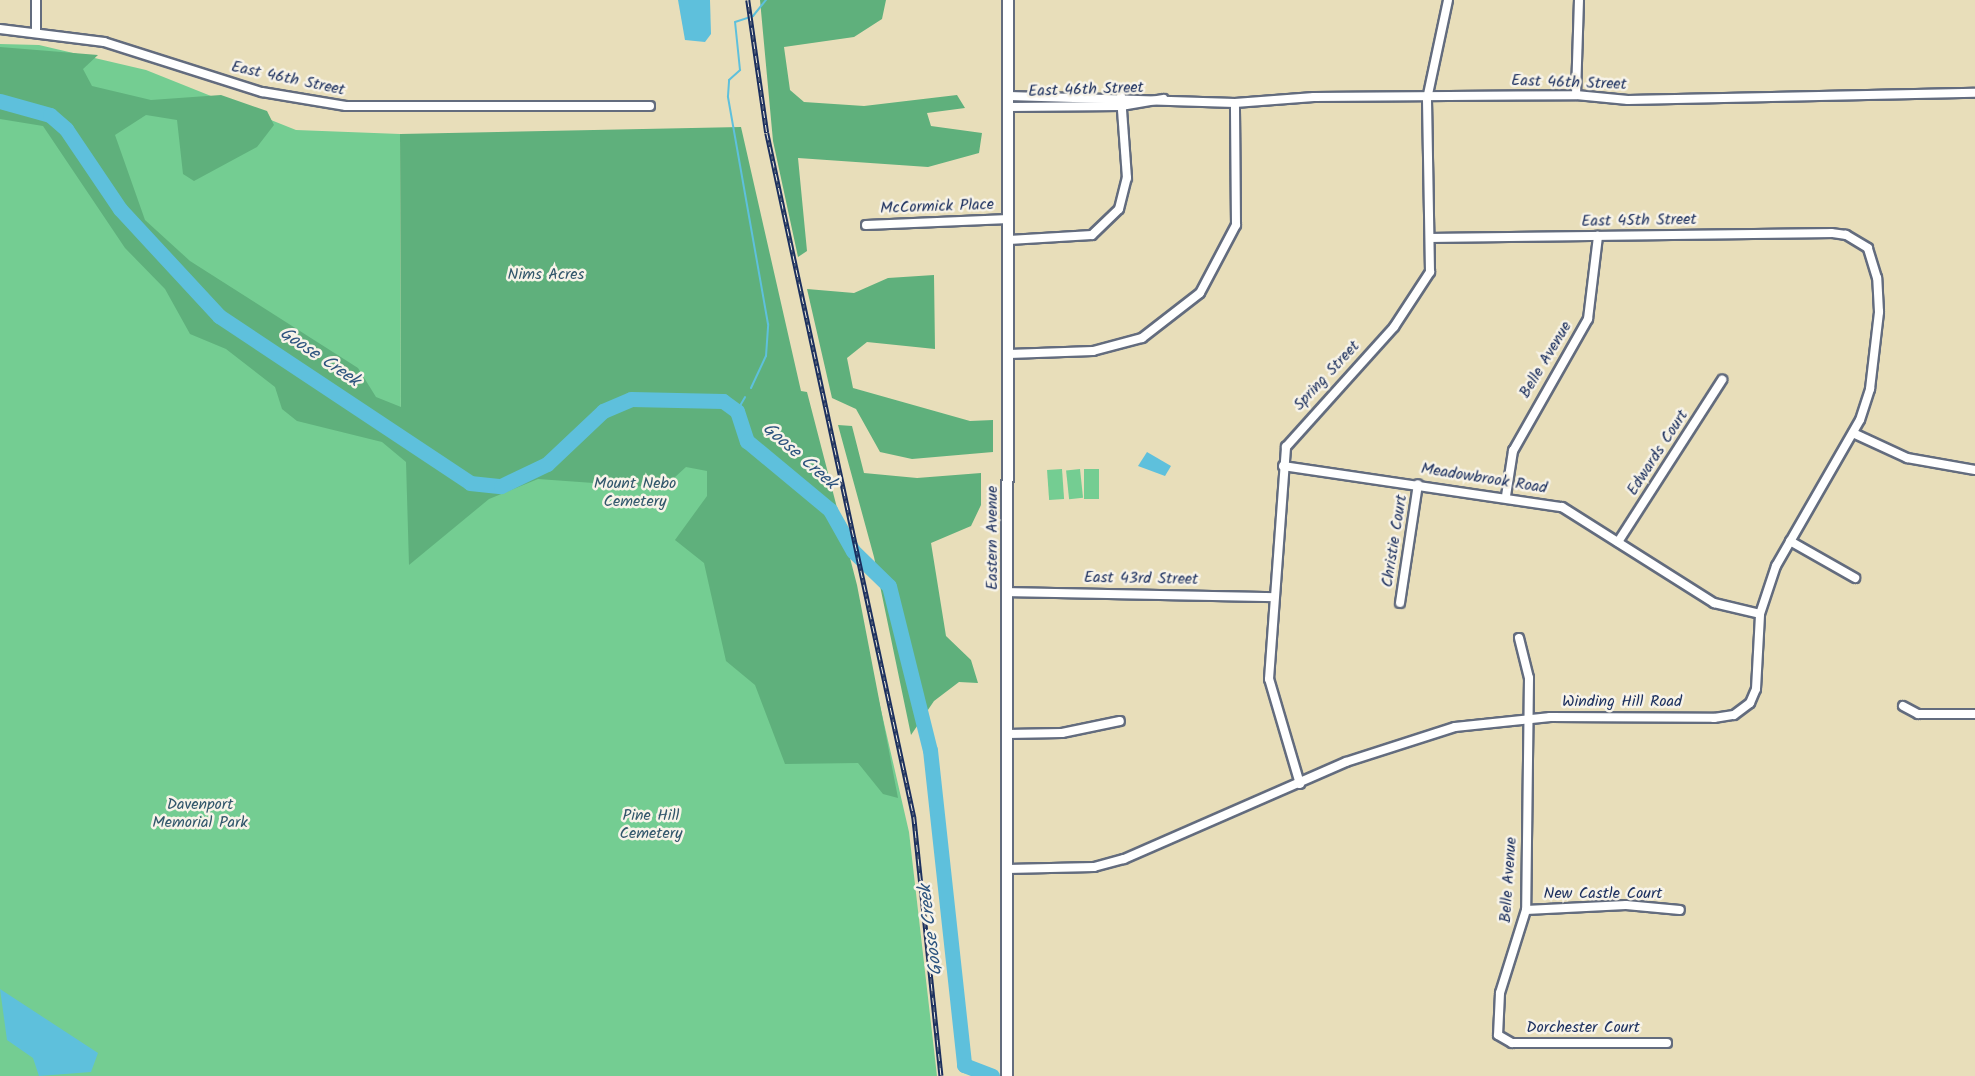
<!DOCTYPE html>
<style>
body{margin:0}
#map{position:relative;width:1975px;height:1076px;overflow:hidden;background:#e8deba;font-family:Kalam,sans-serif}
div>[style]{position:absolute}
.green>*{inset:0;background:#74cd92;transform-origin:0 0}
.forest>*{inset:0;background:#5fb07c}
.water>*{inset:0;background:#5ec0dc}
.stream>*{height:2px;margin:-1px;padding:0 1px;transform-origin:1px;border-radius:1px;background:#5ec0dc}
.river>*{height:15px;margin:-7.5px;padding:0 7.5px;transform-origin:7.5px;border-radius:7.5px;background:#5ec0dc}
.roads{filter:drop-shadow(2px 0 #636c7e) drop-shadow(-2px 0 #636c7e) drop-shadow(0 2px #636c7e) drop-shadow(0 -2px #636c7e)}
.minor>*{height:8px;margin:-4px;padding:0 4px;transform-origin:4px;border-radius:4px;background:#fff}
.major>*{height:10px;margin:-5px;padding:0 5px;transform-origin:5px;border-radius:5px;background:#fff}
.rail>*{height:4.5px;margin-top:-2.25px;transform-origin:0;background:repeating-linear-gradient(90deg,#f7f3e8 0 7px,#1b2f5e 0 14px);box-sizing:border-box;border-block:2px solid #1b2f5e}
span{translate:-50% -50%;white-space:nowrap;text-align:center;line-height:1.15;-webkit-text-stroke:5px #f7f3e8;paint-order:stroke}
.street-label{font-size:16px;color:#1b2f5e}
.park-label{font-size:16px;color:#31566b}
.water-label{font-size:18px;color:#2c537e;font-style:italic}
</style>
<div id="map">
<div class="green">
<div style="clip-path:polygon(0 44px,39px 45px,146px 70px,296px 130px,400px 134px,401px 431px,626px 395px,850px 575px,909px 832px,937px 1076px,0 1076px)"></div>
<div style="left:1062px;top:469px;width:30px;height:15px;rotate:86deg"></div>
<div style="left:1080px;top:469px;width:29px;height:14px;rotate:84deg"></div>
<div style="left:1084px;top:469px;width:15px;height:30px"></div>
</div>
<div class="forest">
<div style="clip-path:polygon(760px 0,886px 0,882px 19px,854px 37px,784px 47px,790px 90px,804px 102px,864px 106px,957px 95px,965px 108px,927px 113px,931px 126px,982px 133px,979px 153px,928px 167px,798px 158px,807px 251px,798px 257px,773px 141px)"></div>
<div style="clip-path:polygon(0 47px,98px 55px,83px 69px,92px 86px,151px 100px,221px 95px,267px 111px,274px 125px,257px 147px,194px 181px,183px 174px,177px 120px,146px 115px,115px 135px,145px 220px,190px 261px,358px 368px,376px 397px,401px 407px,400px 134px,741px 127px,801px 391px,807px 392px,857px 585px,898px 798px,883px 794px,858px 763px,785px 764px,755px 685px,726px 661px,704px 563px,675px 540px,707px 496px,707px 471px,686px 467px,663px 488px,538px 479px,489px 499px,409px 565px,406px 462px,382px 442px,297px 421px,282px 409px,275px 387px,226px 349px,190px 334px,165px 289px,125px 248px,43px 126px,0 119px)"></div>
<div style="clip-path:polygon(934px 275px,935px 349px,867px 342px,847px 358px,853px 388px,970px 421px,993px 420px,993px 452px,912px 459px,880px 452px,856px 409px,832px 398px,807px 289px,854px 293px,888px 278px)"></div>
<div style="clip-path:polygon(838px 425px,852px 426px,864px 473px,917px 478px,981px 473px,981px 505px,971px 526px,931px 543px,946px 636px,971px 660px,978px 683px,959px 682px,934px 701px,911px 735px,874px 557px)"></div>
</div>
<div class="water">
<div style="clip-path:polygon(678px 0,710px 0,711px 34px,705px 42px,685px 40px)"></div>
<div style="clip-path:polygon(1147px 452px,1171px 466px,1165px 476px,1138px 466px)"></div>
<div style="clip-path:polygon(0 989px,98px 1053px,91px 1072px,39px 1076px,33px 1058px,7px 1040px)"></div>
</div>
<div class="stream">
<div style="left:751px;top:388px;width:35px;rotate:-65deg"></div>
<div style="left:766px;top:356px;width:32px;rotate:-86deg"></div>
<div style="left:768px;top:324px;width:231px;rotate:-100deg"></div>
<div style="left:728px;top:96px;width:16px;rotate:-86deg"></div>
<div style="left:729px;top:80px;width:15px;rotate:-42deg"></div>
<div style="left:740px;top:70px;width:48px;rotate:-95.9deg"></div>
<div style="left:735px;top:22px;width:19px;rotate:-18deg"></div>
<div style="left:753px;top:16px;width:21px;rotate:-51deg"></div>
<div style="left:737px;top:411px;width:16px;rotate:-60deg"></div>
</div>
<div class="river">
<div style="left:0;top:101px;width:52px;rotate:15.6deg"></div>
<div style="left:50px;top:115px;width:21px;rotate:41deg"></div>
<div style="left:66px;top:129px;width:97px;rotate:56deg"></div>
<div style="left:120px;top:209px;width:146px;rotate:47.2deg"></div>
<div style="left:219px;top:316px;width:301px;rotate:33.6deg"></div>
<div style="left:470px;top:483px;width:31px;rotate:6deg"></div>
<div style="left:501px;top:486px;width:51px;rotate:-25.6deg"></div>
<div style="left:547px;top:464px;width:77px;rotate:-43.4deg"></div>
<div style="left:603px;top:411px;width:30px;rotate:-23deg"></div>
<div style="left:631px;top:399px;width:92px;rotate:1.2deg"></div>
<div style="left:723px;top:401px;width:17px;rotate:36deg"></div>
<div style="left:737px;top:411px;width:32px;rotate:72deg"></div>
<div style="left:747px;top:441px;width:108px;rotate:39.7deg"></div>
<div style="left:830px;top:510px;width:47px;rotate:60.7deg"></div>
<div style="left:853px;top:551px;width:50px;rotate:44.2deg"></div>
<div style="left:889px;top:586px;width:169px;rotate:76deg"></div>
<div style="left:930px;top:750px;width:317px;rotate:83.8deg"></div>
<div style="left:964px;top:1065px;width:30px;rotate:21deg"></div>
</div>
<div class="roads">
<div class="minor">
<div style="left:36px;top:0;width:31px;rotate:90deg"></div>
<div style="left:0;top:29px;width:105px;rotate:7.1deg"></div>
<div style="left:104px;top:42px;width:166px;rotate:17.6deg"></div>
<div style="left:262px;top:92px;width:85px;rotate:9.5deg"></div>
<div style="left:346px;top:106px;width:304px"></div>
<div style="left:1576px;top:95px;width:95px;rotate:-88.2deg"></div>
<div style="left:1009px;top:96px;width:226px;rotate:1.8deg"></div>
<div style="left:1235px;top:103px;width:79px;rotate:-4.3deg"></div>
<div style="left:1314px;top:97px;width:262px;rotate:-0.4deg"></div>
<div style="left:1576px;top:95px;width:52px;rotate:5.5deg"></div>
<div style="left:1628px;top:100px;width:347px;rotate:-1.2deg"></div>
<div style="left:1009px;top:107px;width:112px;rotate:-0.5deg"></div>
<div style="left:1121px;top:106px;width:43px;rotate:-9.5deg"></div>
<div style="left:866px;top:225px;width:143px;rotate:-2.4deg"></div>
<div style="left:1009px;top:240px;width:83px;rotate:-3.4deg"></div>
<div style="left:1092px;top:235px;width:37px;rotate:-44deg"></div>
<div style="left:1119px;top:209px;width:32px;rotate:-76deg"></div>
<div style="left:1127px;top:178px;width:82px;rotate:-94.2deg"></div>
<div style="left:1009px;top:354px;width:84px;rotate:-2deg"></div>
<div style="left:1093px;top:351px;width:51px;rotate:-14.9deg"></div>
<div style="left:1142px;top:338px;width:73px;rotate:-37.8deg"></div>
<div style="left:1200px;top:293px;width:77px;rotate:-62.1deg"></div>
<div style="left:1236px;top:225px;width:122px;rotate:-90.5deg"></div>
<div style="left:1853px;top:433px;width:60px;rotate:24.8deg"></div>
<div style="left:1907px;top:458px;width:69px;rotate:10deg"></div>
<div style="left:1283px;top:466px;width:282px;rotate:8.4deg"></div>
<div style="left:1562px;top:507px;width:180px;rotate:32.3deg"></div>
<div style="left:1714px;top:603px;width:47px;rotate:13.4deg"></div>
<div style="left:1506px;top:496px;width:46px;rotate:-81.2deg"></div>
<div style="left:1513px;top:451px;width:152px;rotate:-60.4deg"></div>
<div style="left:1588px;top:319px;width:84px;rotate:-83.1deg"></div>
<div style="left:1790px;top:541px;width:75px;rotate:29.6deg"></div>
<div style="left:1618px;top:542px;width:193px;rotate:-57.3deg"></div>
<div style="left:1007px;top:592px;width:267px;rotate:1.1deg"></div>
<div style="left:1400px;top:603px;width:120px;rotate:-81.4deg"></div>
<div style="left:1519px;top:638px;width:41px;rotate:76deg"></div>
<div style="left:1529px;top:678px;width:232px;rotate:90.7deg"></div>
<div style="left:1526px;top:910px;width:87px;rotate:107.4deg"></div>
<div style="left:1500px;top:993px;width:42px;rotate:92.7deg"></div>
<div style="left:1498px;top:1035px;width:16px;rotate:30deg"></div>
<div style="left:1512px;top:1043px;width:155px"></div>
<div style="left:1903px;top:706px;width:17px;rotate:28deg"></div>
<div style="left:1918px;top:714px;width:57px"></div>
<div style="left:1007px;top:734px;width:55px;rotate:-1deg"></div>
<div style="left:1062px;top:733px;width:59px;rotate:-11.7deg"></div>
<div style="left:1300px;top:784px;width:109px;rotate:-106.4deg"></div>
<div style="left:1269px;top:679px;width:233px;rotate:-85.8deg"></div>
<div style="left:1286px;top:447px;width:161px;rotate:-48deg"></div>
<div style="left:1394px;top:327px;width:66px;rotate:-56.8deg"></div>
<div style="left:1430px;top:272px;width:173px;rotate:-91deg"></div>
<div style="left:1427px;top:99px;width:101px;rotate:-78deg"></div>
<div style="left:1007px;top:869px;width:87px;rotate:-1.3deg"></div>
<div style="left:1094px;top:867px;width:31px;rotate:-15deg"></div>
<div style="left:1124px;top:859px;width:242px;rotate:-23.6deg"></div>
<div style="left:1346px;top:762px;width:114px;rotate:-17.8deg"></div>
<div style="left:1455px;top:727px;width:96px;rotate:-6deg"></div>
<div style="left:1550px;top:717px;width:164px;rotate:0.3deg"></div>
<div style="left:1714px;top:718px;width:20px;rotate:-9deg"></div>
<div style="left:1734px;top:715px;width:20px;rotate:-37deg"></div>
<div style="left:1750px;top:703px;width:15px;rotate:-67deg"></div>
<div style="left:1756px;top:689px;width:75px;rotate:-86.9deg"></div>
<div style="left:1760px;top:614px;width:51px;rotate:-71.6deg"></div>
<div style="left:1776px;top:566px;width:168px;rotate:-60.1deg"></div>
<div style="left:1860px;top:420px;width:33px;rotate:-72deg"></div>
<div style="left:1870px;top:389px;width:78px;rotate:-83.3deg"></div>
<div style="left:1879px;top:312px;width:34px;rotate:-93deg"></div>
<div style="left:1877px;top:278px;width:31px;rotate:-107deg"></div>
<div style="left:1868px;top:248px;width:26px;rotate:-149deg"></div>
<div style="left:1846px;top:235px;width:15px;rotate:-172deg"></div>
<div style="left:1831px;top:233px;width:399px;rotate:179.3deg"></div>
<div style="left:1526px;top:910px;width:100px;rotate:-2.9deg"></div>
<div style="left:1626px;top:905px;width:54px;rotate:5.3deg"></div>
</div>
<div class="major">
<div style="left:1007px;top:1076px;width:1076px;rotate:-89.95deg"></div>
</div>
</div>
<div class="rail">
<div style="left:748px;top:0;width:134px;rotate:81.9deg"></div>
<div style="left:767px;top:133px;width:700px;rotate:77.87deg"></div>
<div style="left:914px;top:817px;width:260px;rotate:84deg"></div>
</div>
<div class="street-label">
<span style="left:288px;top:79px;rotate:12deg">East 46th Street</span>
<span style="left:1569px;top:83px;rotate:2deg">East 46th Street</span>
<span style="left:1086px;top:90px;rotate:-2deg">East 46th Street</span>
<span style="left:937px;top:207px;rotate:-2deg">McCormick Place</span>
<span style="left:1639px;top:221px;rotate:-1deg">East 45th Street</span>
<span style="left:1546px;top:360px;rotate:-59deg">Belle Avenue</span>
<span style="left:1327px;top:376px;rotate:-47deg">Spring Street</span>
<span style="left:1658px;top:453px;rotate:-57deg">Edwards Court</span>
<span style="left:1484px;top:479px;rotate:9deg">Meadowbrook Road</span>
<span style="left:993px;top:538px;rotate:-90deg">Eastern Avenue</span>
<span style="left:1395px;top:541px;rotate:-81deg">Christie Court</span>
<span style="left:1141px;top:579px;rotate:1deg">East 43rd Street</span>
<span style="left:1622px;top:702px">Winding Hill Road</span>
<span style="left:1509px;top:880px;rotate:-86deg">Belle Avenue</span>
<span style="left:1603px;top:894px">New Castle Court</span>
<span style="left:1583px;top:1028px">Dorchester Court</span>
</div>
<div class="park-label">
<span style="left:546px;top:275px">Nims Acres</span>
<span style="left:635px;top:493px">Mount Nebo<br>Cemetery</span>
<span style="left:200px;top:814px">Davenport<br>Memorial Park</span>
<span style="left:651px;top:825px">Pine Hill<br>Cemetery</span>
</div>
<div class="water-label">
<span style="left:319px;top:358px;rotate:34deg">Goose Creek</span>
<span style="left:799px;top:457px;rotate:41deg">Goose Creek</span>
<span style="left:932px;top:930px;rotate:-97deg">Goose Creek</span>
</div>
</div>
